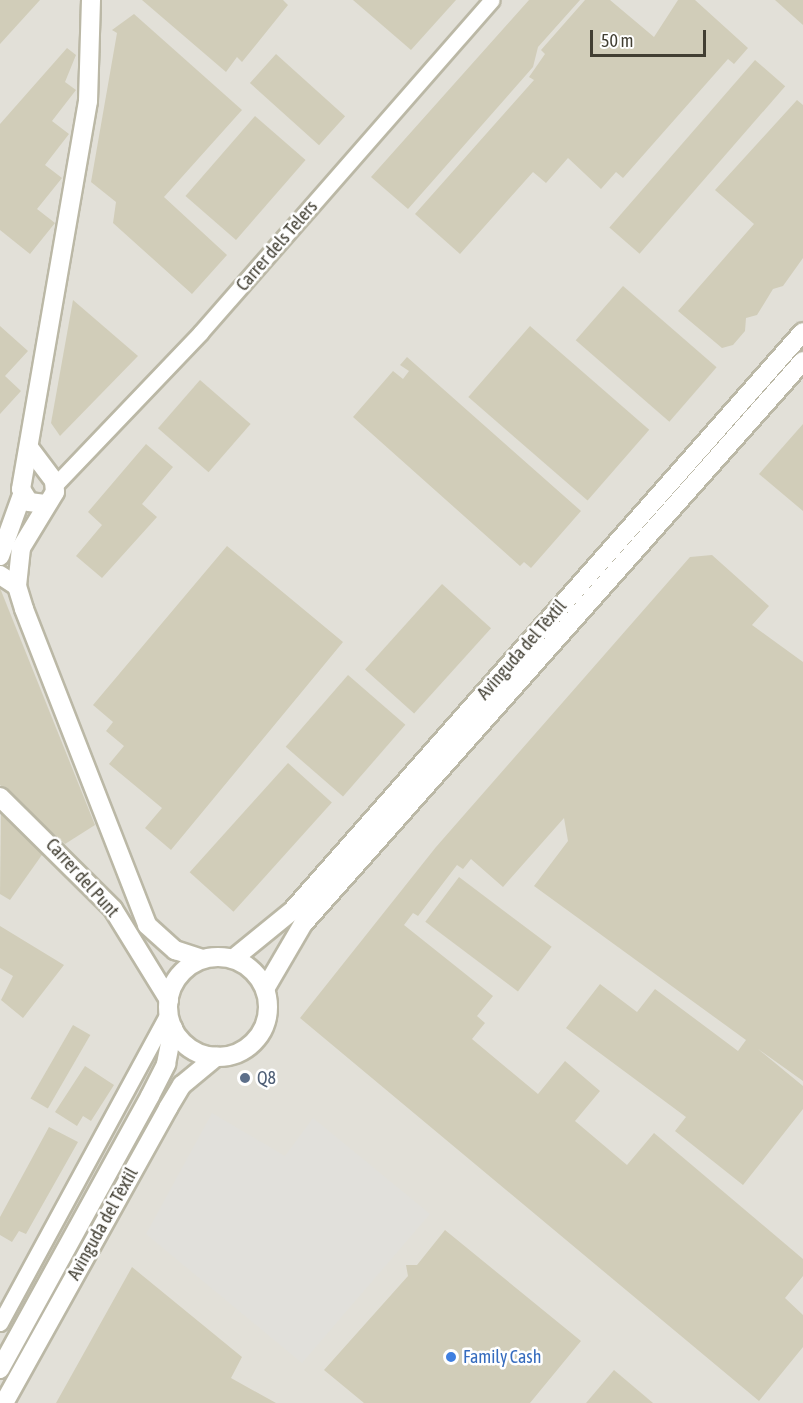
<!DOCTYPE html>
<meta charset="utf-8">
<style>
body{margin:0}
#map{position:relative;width:803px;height:1403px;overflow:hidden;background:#f1efe3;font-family:"Asap Condensed",sans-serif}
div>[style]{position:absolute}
.industrial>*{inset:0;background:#e2e0d8;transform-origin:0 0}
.parking>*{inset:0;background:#e1e0db}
.building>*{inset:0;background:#d1cdb9;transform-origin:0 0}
.roads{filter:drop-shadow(2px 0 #bbb8a6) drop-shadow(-2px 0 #bbb8a6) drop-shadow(0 2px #bbb8a6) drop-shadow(0 -2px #bbb8a6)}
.minor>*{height:15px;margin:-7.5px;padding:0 7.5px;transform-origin:7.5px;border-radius:7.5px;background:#fff}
.tertiary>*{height:18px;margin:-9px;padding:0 9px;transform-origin:9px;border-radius:9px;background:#fff}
.tertiary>.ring{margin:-9px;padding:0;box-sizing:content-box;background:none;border:18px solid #fff;border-radius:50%}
.dots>*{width:16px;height:16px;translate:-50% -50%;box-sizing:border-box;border:3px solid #fff;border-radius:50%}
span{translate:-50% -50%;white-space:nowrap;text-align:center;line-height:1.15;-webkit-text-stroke:5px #fff;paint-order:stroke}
.street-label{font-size:18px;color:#423f33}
.service-label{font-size:18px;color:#4e5e75}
.left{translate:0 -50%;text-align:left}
.shop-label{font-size:18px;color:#366cbe}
.scale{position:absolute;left:590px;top:30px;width:116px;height:27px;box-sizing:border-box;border:3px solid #423f33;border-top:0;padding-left:8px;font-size:18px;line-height:21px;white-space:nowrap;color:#423f33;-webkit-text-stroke:4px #fff;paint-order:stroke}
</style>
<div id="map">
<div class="industrial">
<div style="left:0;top:0;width:803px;height:1403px"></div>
</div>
<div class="parking">
<div style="clip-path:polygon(212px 1113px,285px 1156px,313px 1118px,430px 1214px,302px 1363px,146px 1234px)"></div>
</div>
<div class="building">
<div style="clip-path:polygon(0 0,40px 0,0 44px)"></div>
<div style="clip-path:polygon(142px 0,283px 0,288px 5px,242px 62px,237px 57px,226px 72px)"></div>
<div style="clip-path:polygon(353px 0,456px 0,411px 50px)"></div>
<div style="clip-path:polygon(529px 0,580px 0,538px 47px,533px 67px,408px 209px,371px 177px)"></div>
<div style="clip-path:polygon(585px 0,610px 0,654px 37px,678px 0,695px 0,748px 48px,734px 64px,728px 59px,623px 178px,616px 172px,601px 189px,568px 158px,546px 183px,533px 172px,460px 254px,415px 214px,534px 80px,529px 77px,545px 54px,541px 50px)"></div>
<div style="clip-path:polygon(775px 0,803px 0,803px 25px)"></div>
<div style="clip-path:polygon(134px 14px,242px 110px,164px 197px,227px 255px,192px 294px,113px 223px,116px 202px,91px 182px,117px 33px,112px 30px)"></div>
<div style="clip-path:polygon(67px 48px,76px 55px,65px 82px,76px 90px,52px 121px,69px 134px,45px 165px,62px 178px,37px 209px,55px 223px,30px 254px,0 230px,0 124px)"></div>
<div style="left:276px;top:54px;width:93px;height:39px;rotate:42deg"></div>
<div style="left:755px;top:60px;width:40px;height:222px;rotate:41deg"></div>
<div style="clip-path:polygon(797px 100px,803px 105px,803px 258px,783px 286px,773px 289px,757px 315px,746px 318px,745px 331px,733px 345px,722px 348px,678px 311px,754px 224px,715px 190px)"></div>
<div style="left:255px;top:116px;width:67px;height:106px;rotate:41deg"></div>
<div style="left:623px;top:286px;width:124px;height:72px;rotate:41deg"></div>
<div style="clip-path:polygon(73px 300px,138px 356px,60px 436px,51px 423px)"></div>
<div style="clip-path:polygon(0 326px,28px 351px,5px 376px,21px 391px,0 414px)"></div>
<div style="left:530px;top:326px;width:158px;height:94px;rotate:41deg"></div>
<div style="clip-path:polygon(407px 357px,581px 511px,531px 568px,524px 562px,520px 566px,353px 417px,393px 371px,403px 379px,409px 371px,400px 365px)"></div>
<div style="left:200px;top:380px;width:67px;height:64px;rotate:41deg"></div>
<div style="clip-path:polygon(803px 424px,803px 511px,759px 474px)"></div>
<div style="clip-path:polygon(146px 444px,173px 467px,142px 504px,157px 517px,102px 578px,76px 556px,102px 525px,88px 512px)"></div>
<div style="clip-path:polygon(227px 546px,343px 642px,171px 850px,145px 828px,162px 808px,109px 764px,124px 746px,106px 731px,113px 722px,93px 705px)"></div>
<div style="clip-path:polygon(712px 555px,769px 606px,752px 625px,803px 662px,803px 1081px,758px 1049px,803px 1086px,803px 1109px,743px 1185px,675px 1131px,686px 1117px,566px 1028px,600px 984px,637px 1012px,655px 989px,738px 1051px,746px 1040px,534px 886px,568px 841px,564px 818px,503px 887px,471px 859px,463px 869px,457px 865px,418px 916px,413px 913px,404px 925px,493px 996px,477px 1016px,485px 1023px,472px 1039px,538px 1094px,565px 1061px,600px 1091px,575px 1121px,627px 1165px,654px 1133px,803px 1259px,803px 1276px,785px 1298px,803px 1315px,803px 1347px,759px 1401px,300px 1018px,436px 847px,690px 557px)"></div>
<div style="left:442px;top:584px;width:66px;height:115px;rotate:42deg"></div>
<div style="clip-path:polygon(0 588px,95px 825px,65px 844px,0 785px)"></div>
<div style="left:348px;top:675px;width:76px;height:95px;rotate:41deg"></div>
<div style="left:288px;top:763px;width:59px;height:147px;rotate:42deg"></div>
<div style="clip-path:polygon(1px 813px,44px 852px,10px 900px,0 894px)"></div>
<div style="left:459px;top:877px;width:116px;height:56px;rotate:37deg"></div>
<div style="clip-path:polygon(0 926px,64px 965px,23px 1018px,1px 1000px,13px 976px,0 968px)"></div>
<div style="left:73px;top:1025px;width:20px;height:85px;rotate:30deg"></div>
<div style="clip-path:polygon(85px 1066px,114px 1085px,91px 1121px,83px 1116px,77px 1126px,55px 1112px)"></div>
<div style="clip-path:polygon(49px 1127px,78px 1142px,26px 1234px,19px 1231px,12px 1242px,0 1235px,0 1217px)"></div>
<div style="clip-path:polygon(445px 1230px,581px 1341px,530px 1403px,364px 1403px,324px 1370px,408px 1276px,406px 1265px,417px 1265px)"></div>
<div style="clip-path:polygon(132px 1267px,242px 1357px,231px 1378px,276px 1403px,56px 1403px)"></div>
<div style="clip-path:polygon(614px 1370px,653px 1403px,586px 1403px)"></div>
</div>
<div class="roads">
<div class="minor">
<div style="left:55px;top:485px;width:211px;rotate:-46.3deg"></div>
<div style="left:201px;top:332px;width:441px;rotate:-48.8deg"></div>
<div style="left:0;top:1323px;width:353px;rotate:-61.5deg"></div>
</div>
<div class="tertiary">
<div style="left:30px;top:449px;width:40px;rotate:53deg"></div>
<div style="left:54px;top:481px;width:11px;rotate:85deg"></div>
<div style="left:55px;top:492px;width:66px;rotate:121.3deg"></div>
<div style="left:21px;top:548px;width:38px;rotate:96deg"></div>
<div style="left:17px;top:586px;width:24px;rotate:73deg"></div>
<div style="left:24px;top:609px;width:339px;rotate:68.7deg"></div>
<div style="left:147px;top:925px;width:38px;rotate:42deg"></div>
<div style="left:175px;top:950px;width:29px;rotate:18deg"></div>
<div style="left:45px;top:504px;width:16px;rotate:-173deg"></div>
<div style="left:29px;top:502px;width:15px;rotate:-122deg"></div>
<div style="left:21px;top:489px;width:394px;rotate:-80.2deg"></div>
<div style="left:88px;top:101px;width:101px;rotate:-88.3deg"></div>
<div style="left:0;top:556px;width:65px;rotate:-70.2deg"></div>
<div style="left:0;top:575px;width:20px;rotate:33deg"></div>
<div style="left:0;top:797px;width:159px;rotate:44.7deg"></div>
<div style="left:113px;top:909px;width:107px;rotate:58.4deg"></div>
<div class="ring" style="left:168px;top:957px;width:82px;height:82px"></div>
<div style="left:233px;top:959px;width:76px;rotate:-39.1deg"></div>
<div style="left:292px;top:911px;width:772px;rotate:-48.57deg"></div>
<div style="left:265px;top:989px;width:75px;rotate:-59.7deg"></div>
<div style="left:303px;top:924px;width:753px;rotate:-48.39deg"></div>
<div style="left:0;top:1369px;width:311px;rotate:-61.2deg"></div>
<div style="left:150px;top:1096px;width:36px;rotate:-63deg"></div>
<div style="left:166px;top:1064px;width:37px;rotate:-79deg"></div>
<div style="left:4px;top:1403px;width:338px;rotate:-60.9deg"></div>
<div style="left:168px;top:1108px;width:27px;rotate:-59deg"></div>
<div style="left:182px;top:1085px;width:45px;rotate:-39.6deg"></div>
</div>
</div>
<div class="dots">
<div style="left:245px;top:1078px;background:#5c6f8a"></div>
<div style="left:451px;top:1357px;background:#3f7fe0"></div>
</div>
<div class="street-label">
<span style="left:277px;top:246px;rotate:-49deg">Carrer dels Telers</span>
<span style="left:522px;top:650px;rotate:-49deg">Avinguda del Tèxtil</span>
<span style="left:82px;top:878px;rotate:48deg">Carrer del Punt</span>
<span style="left:103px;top:1224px;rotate:-61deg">Avinguda del Tèxtil</span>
</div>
<div class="service-label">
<span class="left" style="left:257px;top:1078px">Q8</span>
</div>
<div class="shop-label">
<span class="left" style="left:463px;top:1357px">Family Cash</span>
</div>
<div class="scale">50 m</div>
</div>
